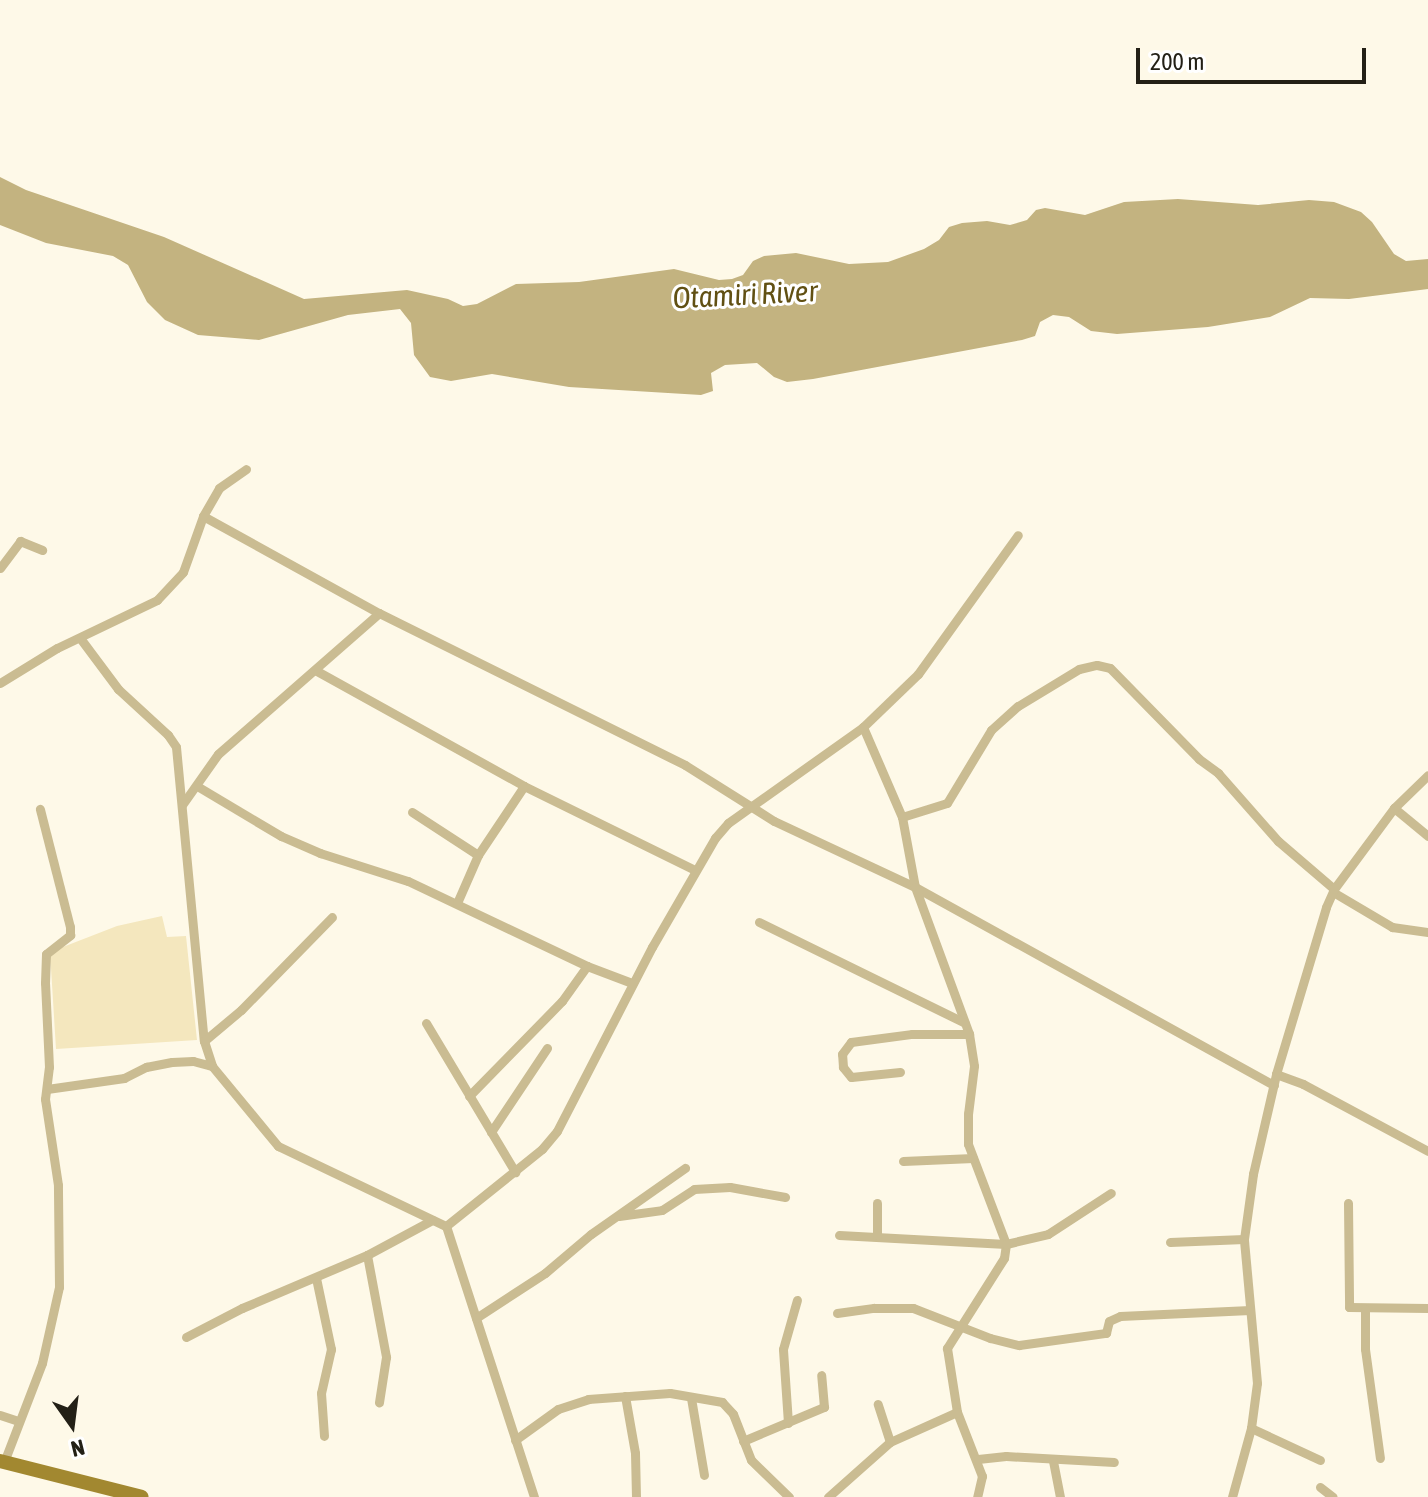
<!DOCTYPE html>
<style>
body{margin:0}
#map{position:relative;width:1428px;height:1497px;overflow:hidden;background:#fef9e8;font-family:"Asap Condensed",sans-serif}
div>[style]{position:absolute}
.green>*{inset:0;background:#f4e7be}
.water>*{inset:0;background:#c3b380}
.minor>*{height:9px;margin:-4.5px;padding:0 4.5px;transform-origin:4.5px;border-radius:4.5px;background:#cabc92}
.primary>*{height:14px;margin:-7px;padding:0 7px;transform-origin:7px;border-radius:7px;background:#a28830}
span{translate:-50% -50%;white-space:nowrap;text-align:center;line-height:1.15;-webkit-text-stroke:6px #fff;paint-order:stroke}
.water-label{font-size:30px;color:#615013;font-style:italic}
.north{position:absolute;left:32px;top:1385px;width:80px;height:80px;-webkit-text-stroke:6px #fff;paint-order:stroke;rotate:166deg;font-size:22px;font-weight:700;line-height:32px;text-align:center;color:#232016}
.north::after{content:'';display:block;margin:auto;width:28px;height:36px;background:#232016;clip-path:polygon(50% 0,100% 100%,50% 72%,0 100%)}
.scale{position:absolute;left:1136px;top:48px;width:230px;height:36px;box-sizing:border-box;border:4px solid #232016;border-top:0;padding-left:10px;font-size:24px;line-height:28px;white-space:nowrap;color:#232016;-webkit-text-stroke:6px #fff;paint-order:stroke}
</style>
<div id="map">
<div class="green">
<div style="clip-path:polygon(162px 916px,167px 937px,186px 936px,197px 1040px,56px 1049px,50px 952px,117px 926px)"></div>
</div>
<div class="water">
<div style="clip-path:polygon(0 177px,26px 190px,164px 237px,304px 299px,407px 290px,448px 299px,463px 306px,477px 304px,516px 284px,579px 282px,674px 269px,719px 280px,732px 279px,743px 275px,753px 261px,764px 256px,796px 253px,849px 264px,888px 262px,924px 249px,939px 240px,949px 227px,962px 223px,987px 221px,1010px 225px,1027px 220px,1036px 210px,1045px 208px,1085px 215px,1124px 202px,1178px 199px,1258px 205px,1309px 200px,1334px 202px,1361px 212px,1372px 222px,1394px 254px,1406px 261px,1428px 259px,1428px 289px,1349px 299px,1310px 298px,1270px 317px,1208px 327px,1117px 334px,1091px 331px,1069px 317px,1053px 315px,1040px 322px,1035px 336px,1022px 340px,813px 379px,787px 382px,774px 377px,757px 363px,725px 365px,711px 373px,713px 391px,701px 395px,569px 387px,492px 374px,451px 381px,430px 377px,414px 355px,411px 323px,400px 309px,348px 315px,259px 340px,198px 335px,165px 320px,147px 302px,128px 265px,113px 256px,46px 243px,0 225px)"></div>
</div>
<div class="minor">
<div style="left:203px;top:516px;width:201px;rotate:28.9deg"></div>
<div style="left:379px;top:613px;width:342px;rotate:26.4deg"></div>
<div style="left:685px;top:765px;width:105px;rotate:32.2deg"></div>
<div style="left:774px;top:821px;width:156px;rotate:25.1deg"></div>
<div style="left:915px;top:887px;width:410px;rotate:28.9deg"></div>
<div style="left:0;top:568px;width:34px;rotate:-53deg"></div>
<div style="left:20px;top:541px;width:24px;rotate:22deg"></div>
<div style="left:80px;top:638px;width:64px;rotate:53.3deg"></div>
<div style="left:118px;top:689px;width:68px;rotate:42.6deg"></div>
<div style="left:168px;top:735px;width:14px;rotate:56deg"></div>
<div style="left:176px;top:747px;width:295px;rotate:84.6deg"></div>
<div style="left:204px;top:1041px;width:26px;rotate:72deg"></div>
<div style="left:212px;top:1066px;width:104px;rotate:50.5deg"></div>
<div style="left:278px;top:1146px;width:186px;rotate:25.5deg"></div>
<div style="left:446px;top:1226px;width:285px;rotate:72deg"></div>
<div style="left:315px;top:670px;width:239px;rotate:29deg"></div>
<div style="left:524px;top:786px;width:191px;rotate:26.2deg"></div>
<div style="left:0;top:683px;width:67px;rotate:-31.6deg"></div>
<div style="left:57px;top:648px;width:111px;rotate:-25.6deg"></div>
<div style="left:157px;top:600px;width:38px;rotate:-47deg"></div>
<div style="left:183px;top:572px;width:59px;rotate:-70.3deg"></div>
<div style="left:203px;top:516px;width:32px;rotate:-60deg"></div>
<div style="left:219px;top:488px;width:33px;rotate:-35deg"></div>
<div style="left:863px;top:727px;width:98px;rotate:66.6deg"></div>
<div style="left:902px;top:817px;width:71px;rotate:79.5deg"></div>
<div style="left:915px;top:887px;width:157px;rotate:69.8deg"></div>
<div style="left:969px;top:1034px;width:32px;rotate:81deg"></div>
<div style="left:974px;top:1066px;width:48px;rotate:97.1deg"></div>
<div style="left:968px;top:1114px;width:30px;rotate:90deg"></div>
<div style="left:968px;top:1144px;width:107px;rotate:69.2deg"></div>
<div style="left:1006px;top:1244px;width:14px;rotate:98deg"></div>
<div style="left:1004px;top:1258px;width:107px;rotate:122.3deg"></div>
<div style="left:947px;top:1348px;width:65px;rotate:81.1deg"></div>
<div style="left:957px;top:1412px;width:69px;rotate:68.7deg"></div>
<div style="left:982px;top:1476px;width:22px;rotate:103deg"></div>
<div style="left:197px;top:786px;width:98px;rotate:30.8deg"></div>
<div style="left:281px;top:836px;width:43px;rotate:23.6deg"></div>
<div style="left:320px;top:853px;width:92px;rotate:17.7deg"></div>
<div style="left:408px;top:881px;width:198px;rotate:25.4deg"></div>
<div style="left:587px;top:966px;width:48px;rotate:20.7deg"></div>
<div style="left:182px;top:805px;width:62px;rotate:-54.8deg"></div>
<div style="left:218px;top:754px;width:214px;rotate:-41.2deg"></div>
<div style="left:1394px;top:808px;width:44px;rotate:39.5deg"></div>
<div style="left:412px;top:812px;width:79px;rotate:33.1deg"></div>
<div style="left:902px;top:817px;width:47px;rotate:-17.3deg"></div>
<div style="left:947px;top:803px;width:85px;rotate:-58.9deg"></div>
<div style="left:991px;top:730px;width:36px;rotate:-42deg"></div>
<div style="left:1018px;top:706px;width:71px;rotate:-31.2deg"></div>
<div style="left:1079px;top:669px;width:18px;rotate:-13deg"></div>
<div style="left:1097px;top:665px;width:13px;rotate:13deg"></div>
<div style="left:1110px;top:668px;width:127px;rotate:45.6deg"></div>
<div style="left:1199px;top:759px;width:24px;rotate:36deg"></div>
<div style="left:1218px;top:773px;width:91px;rotate:48.6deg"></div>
<div style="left:1278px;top:841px;width:74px;rotate:40.6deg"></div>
<div style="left:1333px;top:892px;width:69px;rotate:30.7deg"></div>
<div style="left:1392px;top:927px;width:36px;rotate:8deg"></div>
<div style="left:457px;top:903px;width:52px;rotate:-66.4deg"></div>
<div style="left:478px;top:855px;width:83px;rotate:-56.3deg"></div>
<div style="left:759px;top:922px;width:229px;rotate:26.1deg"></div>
<div style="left:426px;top:1023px;width:174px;rotate:59.1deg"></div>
<div style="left:204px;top:1041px;width:48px;rotate:-40deg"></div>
<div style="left:241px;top:1010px;width:130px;rotate:-45.6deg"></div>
<div style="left:900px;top:1072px;width:49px;rotate:174.2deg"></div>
<div style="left:851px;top:1077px;width:13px;rotate:-129deg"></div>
<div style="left:843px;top:1067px;width:13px;rotate:-94deg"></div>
<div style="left:842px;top:1054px;width:15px;rotate:-53deg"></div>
<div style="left:851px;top:1042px;width:62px;rotate:-7.5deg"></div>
<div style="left:912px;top:1034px;width:57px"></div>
<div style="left:1276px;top:1074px;width:29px;rotate:20deg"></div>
<div style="left:1303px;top:1084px;width:142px;rotate:28.2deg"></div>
<div style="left:47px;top:1089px;width:78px;rotate:-8.1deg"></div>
<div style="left:124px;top:1078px;width:25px;rotate:-27deg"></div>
<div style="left:146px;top:1067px;width:26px;rotate:-11deg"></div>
<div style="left:172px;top:1062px;width:21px;rotate:-3deg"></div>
<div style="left:193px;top:1061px;width:20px;rotate:15deg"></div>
<div style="left:469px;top:1096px;width:133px;rotate:-45.6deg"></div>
<div style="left:562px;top:1001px;width:43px;rotate:-54.5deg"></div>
<div style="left:491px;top:1132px;width:101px;rotate:-56.3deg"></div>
<div style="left:903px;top:1161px;width:70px;rotate:-2.5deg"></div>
<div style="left:1348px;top:1203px;width:104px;rotate:89.4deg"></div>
<div style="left:1349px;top:1307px;width:79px;rotate:0.7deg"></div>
<div style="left:619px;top:1216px;width:43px;rotate:-7.9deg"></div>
<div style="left:662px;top:1210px;width:38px;rotate:-33deg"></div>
<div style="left:694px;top:1189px;width:36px;rotate:-3deg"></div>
<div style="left:730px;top:1187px;width:56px;rotate:10.3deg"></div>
<div style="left:446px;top:1226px;width:123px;rotate:-38.7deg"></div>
<div style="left:542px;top:1149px;width:23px;rotate:-50deg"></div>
<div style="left:557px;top:1131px;width:207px;rotate:-62.7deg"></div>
<div style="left:652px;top:947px;width:126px;rotate:-60deg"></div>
<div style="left:715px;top:838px;width:20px;rotate:-49deg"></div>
<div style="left:728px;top:823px;width:166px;rotate:-35.4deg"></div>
<div style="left:863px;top:727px;width:76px;rotate:-43.9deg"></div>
<div style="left:918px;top:674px;width:171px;rotate:-54.3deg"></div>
<div style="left:839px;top:1235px;width:167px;rotate:3.1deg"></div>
<div style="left:1006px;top:1244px;width:43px;rotate:-13.4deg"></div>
<div style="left:1048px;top:1234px;width:75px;rotate:-33.1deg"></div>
<div style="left:877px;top:1235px;width:32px;rotate:-90deg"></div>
<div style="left:1170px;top:1242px;width:74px;rotate:-2.3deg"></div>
<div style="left:367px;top:1255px;width:104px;rotate:79.4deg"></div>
<div style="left:386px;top:1357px;width:46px;rotate:98.8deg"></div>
<div style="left:316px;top:1278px;width:73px;rotate:78.1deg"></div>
<div style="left:331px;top:1349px;width:45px;rotate:102.8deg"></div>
<div style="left:321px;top:1393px;width:43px;rotate:86deg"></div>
<div style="left:1365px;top:1309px;width:40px;rotate:90deg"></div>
<div style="left:1365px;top:1349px;width:110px;rotate:82.2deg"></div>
<div style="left:837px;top:1313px;width:37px;rotate:-8deg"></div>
<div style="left:874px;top:1308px;width:39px"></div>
<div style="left:913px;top:1308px;width:83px;rotate:21.3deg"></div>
<div style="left:990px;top:1338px;width:30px;rotate:14deg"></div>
<div style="left:1019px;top:1345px;width:88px;rotate:-7.9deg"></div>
<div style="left:1106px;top:1333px;width:12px;rotate:-76deg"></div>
<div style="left:1109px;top:1321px;width:12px;rotate:-24deg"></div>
<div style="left:1120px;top:1316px;width:130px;rotate:-2.6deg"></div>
<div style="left:476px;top:1318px;width:82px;rotate:-33.1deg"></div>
<div style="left:545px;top:1273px;width:60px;rotate:-40.3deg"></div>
<div style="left:591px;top:1234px;width:115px;rotate:-35.1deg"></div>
<div style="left:186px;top:1337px;width:63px;rotate:-27.4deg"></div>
<div style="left:242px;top:1308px;width:136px;rotate:-23deg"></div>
<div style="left:367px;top:1255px;width:74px;rotate:-28.3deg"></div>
<div style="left:625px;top:1396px;width:58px;rotate:80deg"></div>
<div style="left:635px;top:1453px;width:44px;rotate:88.7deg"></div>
<div style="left:691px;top:1398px;width:78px;rotate:80.4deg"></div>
<div style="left:0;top:1415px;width:20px;rotate:18deg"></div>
<div style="left:788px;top:1423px;width:74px;rotate:-93.9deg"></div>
<div style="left:783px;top:1349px;width:51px;rotate:-74.1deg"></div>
<div style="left:1251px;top:1428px;width:76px;rotate:24.9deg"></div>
<div style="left:515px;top:1440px;width:53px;rotate:-35.8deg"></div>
<div style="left:558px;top:1409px;width:32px;rotate:-18deg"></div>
<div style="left:588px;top:1399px;width:82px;rotate:-4.2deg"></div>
<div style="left:670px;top:1393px;width:53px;rotate:9.8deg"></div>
<div style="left:722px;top:1402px;width:16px;rotate:47deg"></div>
<div style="left:733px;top:1414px;width:49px;rotate:68.6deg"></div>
<div style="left:751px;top:1460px;width:53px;rotate:44.2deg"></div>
<div style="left:743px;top:1441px;width:88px;rotate:-22.8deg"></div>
<div style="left:824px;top:1407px;width:32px;rotate:-95deg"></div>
<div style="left:890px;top:1442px;width:73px;rotate:-24.1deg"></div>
<div style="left:978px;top:1459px;width:28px;rotate:-6deg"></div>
<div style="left:1006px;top:1456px;width:108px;rotate:3.2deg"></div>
<div style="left:1053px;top:1461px;width:37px;rotate:79deg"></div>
<div style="left:4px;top:1462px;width:106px;rotate:-69deg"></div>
<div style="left:42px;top:1363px;width:78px;rotate:-77.4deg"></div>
<div style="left:59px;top:1287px;width:102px;rotate:-90.6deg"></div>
<div style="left:58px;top:1185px;width:87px;rotate:-98.6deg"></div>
<div style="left:45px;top:1099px;width:32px;rotate:-83deg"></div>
<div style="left:49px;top:1067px;width:84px;rotate:-92.7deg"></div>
<div style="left:45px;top:983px;width:29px;rotate:-88deg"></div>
<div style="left:46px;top:954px;width:31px;rotate:-38deg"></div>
<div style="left:70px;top:935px;width:8px;rotate:-90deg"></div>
<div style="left:70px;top:927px;width:122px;rotate:-104.3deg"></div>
<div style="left:1320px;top:1487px;width:16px;rotate:38deg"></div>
<div style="left:828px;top:1497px;width:83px;rotate:-41.6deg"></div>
<div style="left:890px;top:1442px;width:40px;rotate:-108deg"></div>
<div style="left:1232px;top:1497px;width:72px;rotate:-74.6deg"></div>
<div style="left:1251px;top:1428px;width:45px;rotate:-82.4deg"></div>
<div style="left:1257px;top:1383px;width:145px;rotate:-95.2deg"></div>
<div style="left:1244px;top:1239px;width:66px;rotate:-82.1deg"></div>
<div style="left:1253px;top:1174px;width:103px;rotate:-77deg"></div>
<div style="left:1276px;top:1074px;width:174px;rotate:-73.3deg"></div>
<div style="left:1326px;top:907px;width:20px;rotate:-66deg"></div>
<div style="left:1334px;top:889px;width:101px;rotate:-53.5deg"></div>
<div style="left:1394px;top:808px;width:47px;rotate:-44.1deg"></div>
</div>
<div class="primary">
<div style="left:0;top:1461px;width:146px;rotate:14.2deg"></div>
</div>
<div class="water-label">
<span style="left:745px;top:294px;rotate:-3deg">Otamiri River</span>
</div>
<div class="north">N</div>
<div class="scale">200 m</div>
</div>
